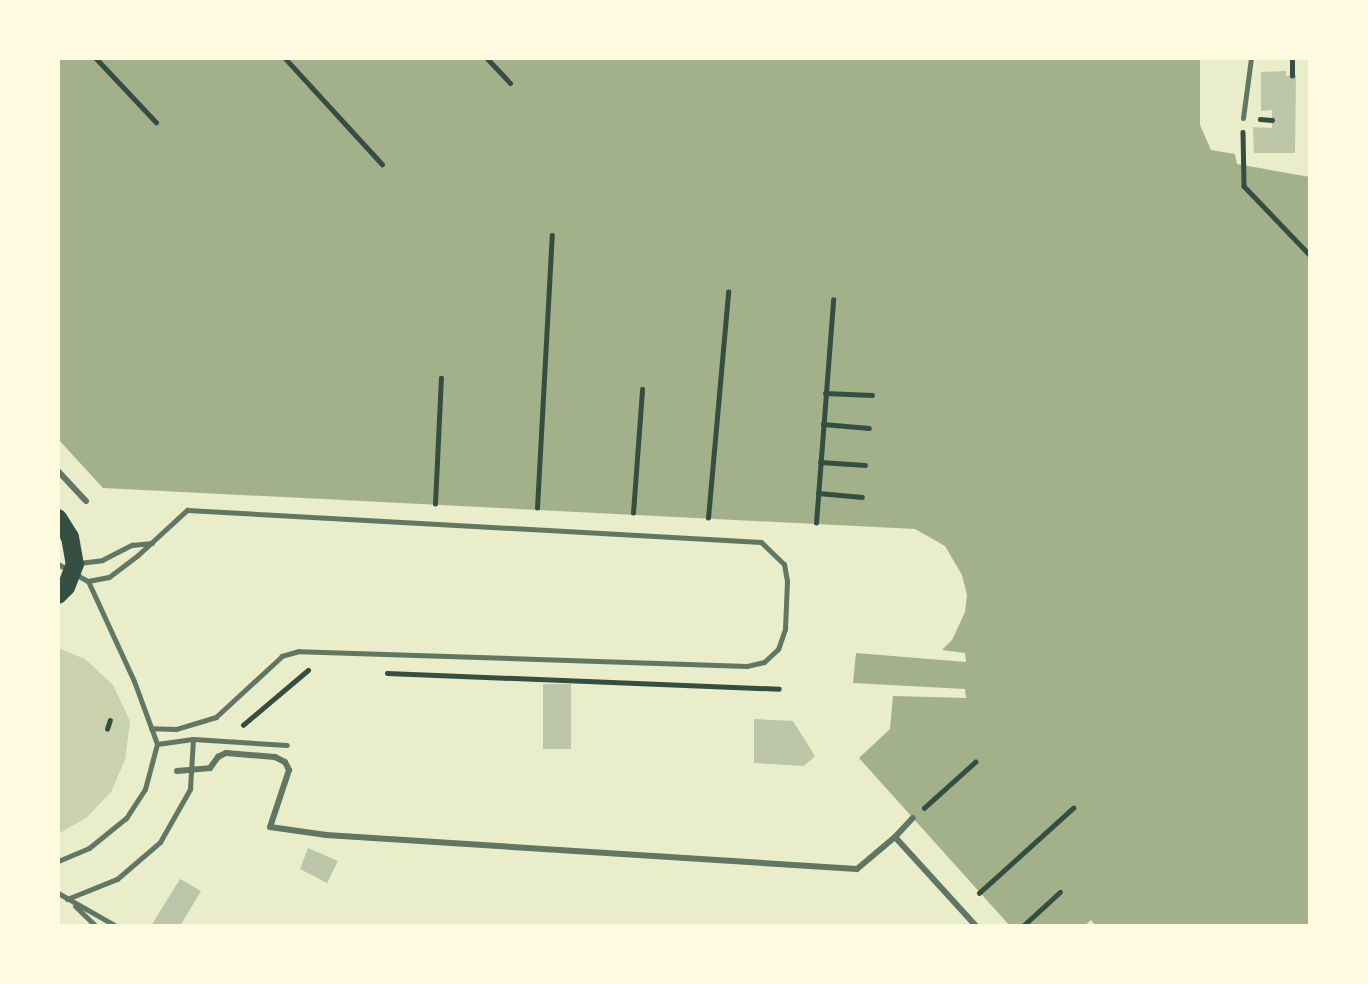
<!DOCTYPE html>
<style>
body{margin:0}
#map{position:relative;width:1368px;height:984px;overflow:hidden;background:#e9edc9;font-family:Georgia,serif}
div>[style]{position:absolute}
.green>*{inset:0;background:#cad2ad}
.water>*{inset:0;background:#a3b18a}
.building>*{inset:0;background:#bcc5a7;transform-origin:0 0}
.path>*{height:4.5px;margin:-2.25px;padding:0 2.25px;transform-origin:2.25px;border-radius:2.25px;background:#344e41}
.service>*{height:5px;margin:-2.5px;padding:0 2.5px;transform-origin:2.5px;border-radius:2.5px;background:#617663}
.pedestrian>*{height:6px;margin:-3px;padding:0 3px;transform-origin:3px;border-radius:3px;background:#617663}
.primary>*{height:18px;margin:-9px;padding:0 9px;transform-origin:9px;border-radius:9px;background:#344e41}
span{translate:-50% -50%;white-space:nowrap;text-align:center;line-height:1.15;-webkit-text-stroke:7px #fefae0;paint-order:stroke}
.frame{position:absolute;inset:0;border:60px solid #fefae0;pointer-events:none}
</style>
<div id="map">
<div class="green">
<div style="clip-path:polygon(58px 648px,85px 659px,113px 685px,130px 721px,125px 760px,111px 792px,86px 818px,58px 834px)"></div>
</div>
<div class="water">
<div style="clip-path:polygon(58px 58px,1200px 58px,1200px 125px,1211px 150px,1235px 154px,1237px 164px,1310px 177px,1310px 926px,1096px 926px,1091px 920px,1084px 926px,1010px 926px,859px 758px,890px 729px,893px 696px,966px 698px,965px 689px,853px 683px,856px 653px,966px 662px,965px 653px,942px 650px,952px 640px,965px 612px,967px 595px,962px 575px,945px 546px,915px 529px,103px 488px,58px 439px)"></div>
</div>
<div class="building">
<div style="clip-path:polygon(1286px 71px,1286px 76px,1296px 75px,1295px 153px,1254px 153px,1253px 127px,1272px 128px,1272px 110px,1261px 111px,1261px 72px)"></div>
<div style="left:543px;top:684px;width:28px;height:65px"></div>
<div style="clip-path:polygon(754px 719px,793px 721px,815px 756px,804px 766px,754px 763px)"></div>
<div style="clip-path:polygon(308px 848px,338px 861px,327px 883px,300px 869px)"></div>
<div style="clip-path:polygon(180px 879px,201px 891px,180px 926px,151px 926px)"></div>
</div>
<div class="path">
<div style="left:96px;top:58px;width:88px;rotate:46.8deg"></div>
<div style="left:285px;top:58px;width:144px;rotate:47.5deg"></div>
<div style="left:487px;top:58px;width:34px;rotate:47deg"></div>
<div style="left:1292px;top:76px;width:18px;rotate:-90deg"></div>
<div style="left:1260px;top:119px;width:12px;rotate:5deg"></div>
<div style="left:1243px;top:132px;width:54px;rotate:88.9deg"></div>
<div style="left:1244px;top:186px;width:95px;rotate:46.3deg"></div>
<div style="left:825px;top:393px;width:47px;rotate:2.4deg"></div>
<div style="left:823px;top:424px;width:46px;rotate:5deg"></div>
<div style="left:820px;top:462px;width:45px;rotate:3.8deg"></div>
<div style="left:818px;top:493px;width:44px;rotate:5.2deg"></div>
<div style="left:435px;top:504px;width:126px;rotate:-87.3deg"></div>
<div style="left:537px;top:508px;width:273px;rotate:-86.9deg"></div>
<div style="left:633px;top:513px;width:124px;rotate:-85.8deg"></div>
<div style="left:708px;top:518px;width:227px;rotate:-84.9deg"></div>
<div style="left:816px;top:523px;width:224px;rotate:-85.6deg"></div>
<div style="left:387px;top:673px;width:392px;rotate:2.3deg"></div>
<div style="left:243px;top:725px;width:85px;rotate:-40.2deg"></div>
<div style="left:107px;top:729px;width:9px;rotate:-72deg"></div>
<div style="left:924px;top:808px;width:69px;rotate:-42deg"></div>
<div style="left:979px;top:893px;width:127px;rotate:-42.1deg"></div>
<div style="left:1023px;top:926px;width:50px;rotate:-42.6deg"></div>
</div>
<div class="service">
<div style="left:1243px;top:118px;width:61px;rotate:-82.4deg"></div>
<div style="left:79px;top:563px;width:23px;rotate:-7deg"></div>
<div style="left:102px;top:560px;width:34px;rotate:-27deg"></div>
<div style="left:132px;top:545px;width:20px;rotate:-6deg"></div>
<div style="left:58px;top:564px;width:34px;rotate:30deg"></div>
<div style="left:88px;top:581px;width:110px;rotate:65.3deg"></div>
<div style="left:134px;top:681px;width:67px;rotate:69.9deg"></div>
<div style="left:157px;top:744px;width:47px;rotate:104.9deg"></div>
<div style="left:145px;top:789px;width:35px;rotate:123deg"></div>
<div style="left:126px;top:818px;width:48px;rotate:141deg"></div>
<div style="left:89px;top:848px;width:34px;rotate:157deg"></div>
<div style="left:88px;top:581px;width:21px;rotate:-11deg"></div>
<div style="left:109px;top:577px;width:36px;rotate:-37deg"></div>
<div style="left:138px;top:555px;width:67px;rotate:-42.6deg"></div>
<div style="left:187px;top:510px;width:575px;rotate:3.19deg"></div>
<div style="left:761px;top:542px;width:32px;rotate:44deg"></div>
<div style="left:784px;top:564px;width:17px;rotate:80deg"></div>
<div style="left:787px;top:581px;width:48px;rotate:92.4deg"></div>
<div style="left:785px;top:629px;width:21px;rotate:109deg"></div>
<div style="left:778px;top:649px;width:19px;rotate:137deg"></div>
<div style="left:764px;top:662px;width:17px;rotate:167deg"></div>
<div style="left:747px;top:666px;width:448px;rotate:-178.1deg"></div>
<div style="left:299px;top:651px;width:18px;rotate:164deg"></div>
<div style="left:282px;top:656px;width:90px;rotate:137.3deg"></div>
<div style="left:216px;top:717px;width:42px;rotate:163.3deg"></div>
<div style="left:176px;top:729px;width:25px;rotate:-178deg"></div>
<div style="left:157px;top:744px;width:36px;rotate:-8deg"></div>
<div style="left:193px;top:739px;width:94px;rotate:3.7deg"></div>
<div style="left:58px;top:893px;width:67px;rotate:29.6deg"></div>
<div style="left:67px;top:899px;width:54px;rotate:-21.8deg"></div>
<div style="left:117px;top:879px;width:57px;rotate:-40.7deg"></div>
<div style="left:160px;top:842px;width:61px;rotate:-60.5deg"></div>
<div style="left:190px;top:789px;width:50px;rotate:-86.6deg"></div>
<div style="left:75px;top:906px;width:29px;rotate:44deg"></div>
</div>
<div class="pedestrian">
<div style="left:58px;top:471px;width:41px;rotate:47deg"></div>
<div style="left:177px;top:771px;width:33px;rotate:-5deg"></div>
<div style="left:210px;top:768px;width:14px;rotate:-54deg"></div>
<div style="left:218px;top:757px;width:9px;rotate:-27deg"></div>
<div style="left:226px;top:753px;width:49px;rotate:4.7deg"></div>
<div style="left:275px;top:757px;width:11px;rotate:27deg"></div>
<div style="left:285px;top:762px;width:9px;rotate:63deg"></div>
<div style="left:289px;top:770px;width:60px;rotate:108.4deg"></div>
<div style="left:270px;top:827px;width:57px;rotate:8.1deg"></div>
<div style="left:326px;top:835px;width:532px;rotate:3.66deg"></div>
<div style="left:857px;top:869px;width:50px;rotate:-40.1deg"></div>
<div style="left:895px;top:837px;width:120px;rotate:47.7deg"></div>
<div style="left:895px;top:837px;width:26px;rotate:-47deg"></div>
</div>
<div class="primary">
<div style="left:58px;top:518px;width:22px;rotate:58deg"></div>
<div style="left:70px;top:537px;width:27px;rotate:80deg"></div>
<div style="left:75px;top:564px;width:25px;rotate:111deg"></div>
<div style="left:66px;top:587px;width:11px;rotate:135deg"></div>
</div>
<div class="frame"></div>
</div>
